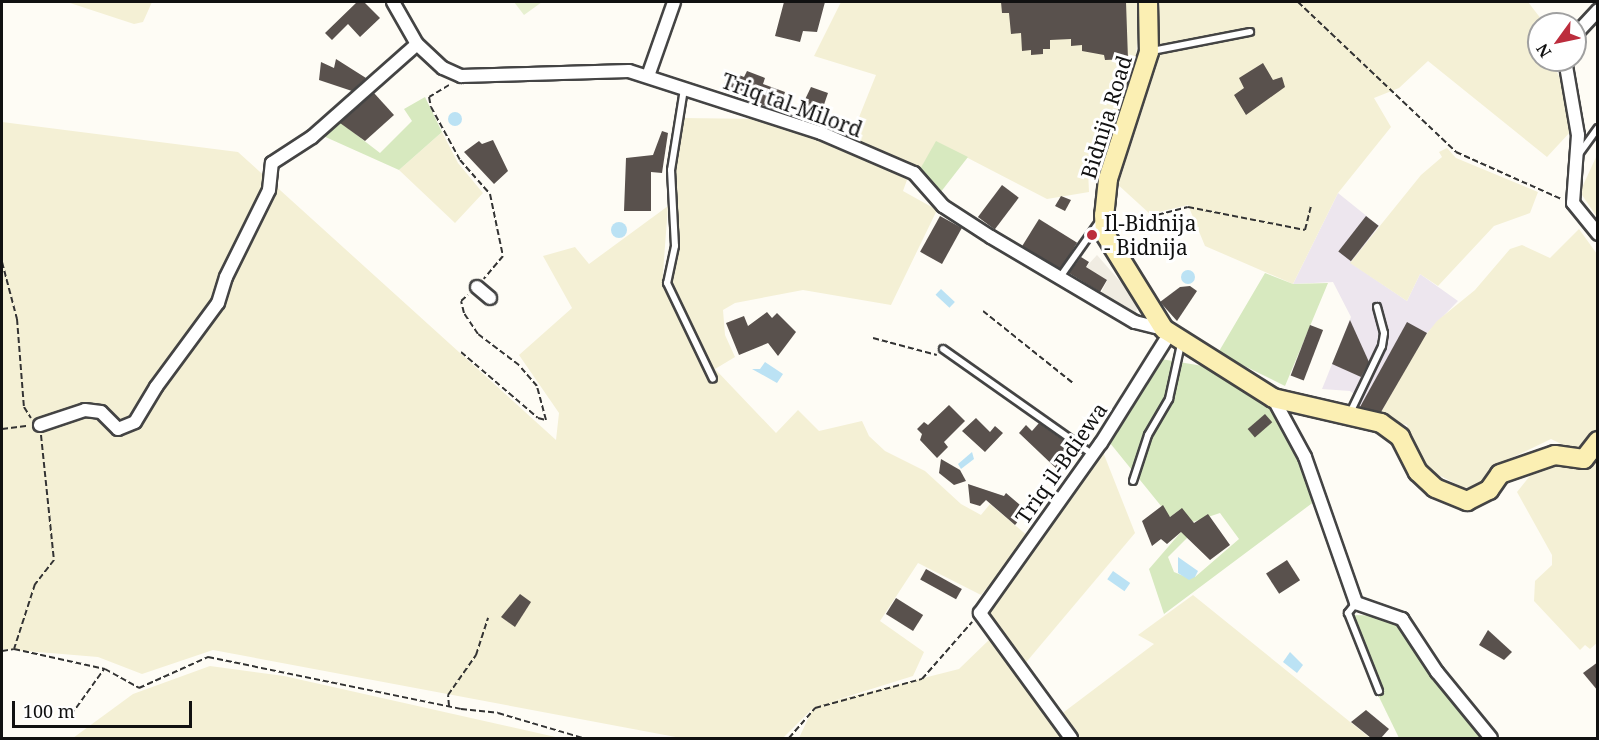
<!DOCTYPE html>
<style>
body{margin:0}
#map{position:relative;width:1599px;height:740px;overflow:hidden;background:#fefcf5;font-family:"Noto Serif",serif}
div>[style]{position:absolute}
.industrial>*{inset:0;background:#ede6ee}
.farmland>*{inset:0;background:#f4f0d5}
.green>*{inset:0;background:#d7e9bf}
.pitch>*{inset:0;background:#e7f0d0}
.plaza>*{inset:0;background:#f0ece2}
.water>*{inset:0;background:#bbe2f4;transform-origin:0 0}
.round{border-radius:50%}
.building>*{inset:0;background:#59514d;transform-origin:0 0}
.path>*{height:2px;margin-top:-1px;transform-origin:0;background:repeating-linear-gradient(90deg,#333 0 6px,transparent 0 9px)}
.roads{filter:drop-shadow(2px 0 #444) drop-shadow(-2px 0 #444) drop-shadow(0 2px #444) drop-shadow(0 -2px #444)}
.lane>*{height:6px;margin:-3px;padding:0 3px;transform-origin:3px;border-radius:3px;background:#fff}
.street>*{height:12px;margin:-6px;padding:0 6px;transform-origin:6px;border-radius:6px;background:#fff}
.secondary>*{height:18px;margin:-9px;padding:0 9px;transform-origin:9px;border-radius:9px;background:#fbefb3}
.dots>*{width:16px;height:16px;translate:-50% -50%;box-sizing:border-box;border:3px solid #fff;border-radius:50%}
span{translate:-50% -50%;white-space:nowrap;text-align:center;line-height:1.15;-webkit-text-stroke:6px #fff;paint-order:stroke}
.street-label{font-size:21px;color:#111}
.poi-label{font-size:21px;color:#111}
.left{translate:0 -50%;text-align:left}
.frame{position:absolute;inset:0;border:3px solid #111;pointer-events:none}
.north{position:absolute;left:1527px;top:12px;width:60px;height:60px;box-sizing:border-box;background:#fff;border:2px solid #a0a0a0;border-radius:50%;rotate:237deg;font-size:16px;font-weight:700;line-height:24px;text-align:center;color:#111}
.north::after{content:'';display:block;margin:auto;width:21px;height:27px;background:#bc2d3d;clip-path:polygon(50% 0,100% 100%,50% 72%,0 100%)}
.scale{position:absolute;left:12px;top:701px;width:180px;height:27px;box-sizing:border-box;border:3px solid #111;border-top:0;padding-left:8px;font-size:18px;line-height:21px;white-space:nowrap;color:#111;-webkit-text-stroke:4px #fff;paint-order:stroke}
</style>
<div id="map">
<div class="industrial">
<div style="clip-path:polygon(1338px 193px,1379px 226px,1351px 263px,1407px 301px,1420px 274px,1458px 301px,1427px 333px,1378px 418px,1359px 407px,1357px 396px,1350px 391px,1322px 389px,1351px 317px,1333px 282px,1293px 284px)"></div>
</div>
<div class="farmland">
<div style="clip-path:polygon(67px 2px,152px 2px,143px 22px,134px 24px)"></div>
<div style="clip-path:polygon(841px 2px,1140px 2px,1135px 71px,1101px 155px,1088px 170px,1089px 192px,1047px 199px,937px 142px,919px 171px,849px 142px,876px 75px,814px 56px)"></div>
<div style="clip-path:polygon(1157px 2px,1528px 2px,1545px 24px,1539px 24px,1539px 60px,1552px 60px,1563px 86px,1572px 130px,1547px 157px,1428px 61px,1399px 88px,1374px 98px,1391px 127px,1338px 193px,1293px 284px,1205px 246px,1188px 205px,1150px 214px,1115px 182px,1154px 67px)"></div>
<div style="clip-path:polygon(682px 118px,771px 119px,908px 177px,903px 191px,937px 210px,891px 305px,803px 290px,735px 303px,723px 310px,725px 335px,735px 357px,715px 369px,776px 433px,798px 410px,819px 431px,862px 421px,869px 436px,885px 451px,925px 471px,961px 504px,981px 515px,990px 504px,1029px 537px,981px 595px,918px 563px,880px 621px,924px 652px,913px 676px,833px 701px,959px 669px,992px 637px,1066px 738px,799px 738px,813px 708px,783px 738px,681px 738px,213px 650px,142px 674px,98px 657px,2px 649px,2px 122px,238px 152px,556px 440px,559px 413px,519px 355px,572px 308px,543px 256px,575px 247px,589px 264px,668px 206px,662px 286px,709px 359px,670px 285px,678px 259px,675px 169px)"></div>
<div style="clip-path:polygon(442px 132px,458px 163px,483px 193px,455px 223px,399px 170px)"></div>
<div style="clip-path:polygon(1447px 148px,1456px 158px,1538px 192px,1530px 213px,1494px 226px,1438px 286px,1420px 274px,1407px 301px,1350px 263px,1421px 175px,1442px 157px,1439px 152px)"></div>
<div style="clip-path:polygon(1597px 155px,1598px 216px,1597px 217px,1580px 192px)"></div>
<div style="clip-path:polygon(1579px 229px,1597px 254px,1598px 434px,1591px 446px,1574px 450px,1551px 439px,1499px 464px,1478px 485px,1464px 488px,1429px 470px,1415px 455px,1407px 425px,1378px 418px,1417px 346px,1437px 321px,1475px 290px,1510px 249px,1522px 245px,1550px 258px)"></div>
<div style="clip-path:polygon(1597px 451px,1598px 642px,1590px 649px,1585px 645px,1580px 650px,1534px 601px,1535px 581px,1552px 565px,1552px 555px,1517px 492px,1542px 461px)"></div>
<div style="clip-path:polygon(1103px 452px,1135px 533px,1023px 666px,985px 614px)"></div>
<div style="clip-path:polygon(1193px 595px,1370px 738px,1079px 738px,1060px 715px,1154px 644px,1138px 635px)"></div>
<div style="clip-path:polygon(210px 666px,284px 676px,560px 738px,73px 738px,133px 694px)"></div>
</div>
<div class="green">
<div style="clip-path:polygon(425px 97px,442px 132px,399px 170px,321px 135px,336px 119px,380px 153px,412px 121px,404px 109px)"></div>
<div style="clip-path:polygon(936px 141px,968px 157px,940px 193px,919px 171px)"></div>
<div style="clip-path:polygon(1265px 273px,1293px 284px,1328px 283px,1285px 386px,1218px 353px)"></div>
<div style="clip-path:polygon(1161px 359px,1203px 366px,1264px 398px,1302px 466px,1315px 501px,1164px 614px,1149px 569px,1181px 532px,1188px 537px,1168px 557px,1174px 572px,1186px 577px,1195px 577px,1239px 539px,1220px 513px,1193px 522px,1181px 509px,1170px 517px,1110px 443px)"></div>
<div style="clip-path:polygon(1352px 615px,1389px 616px,1484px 738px,1399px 738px,1379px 697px)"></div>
</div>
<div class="pitch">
<div style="clip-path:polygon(514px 2px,542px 2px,524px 15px)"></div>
</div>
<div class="plaza">
<div style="clip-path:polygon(1097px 255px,1139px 303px,1136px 312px,1100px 295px,1107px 281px,1086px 267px)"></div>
</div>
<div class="water">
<div class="round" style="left:448px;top:112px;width:14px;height:14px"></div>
<div class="round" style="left:611px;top:222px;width:16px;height:16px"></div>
<div class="round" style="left:1181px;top:270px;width:14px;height:14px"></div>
<div style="left:941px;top:289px;width:19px;height:8px;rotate:43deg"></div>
<div style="clip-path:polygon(765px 362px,783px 374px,777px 383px,752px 369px,760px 369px)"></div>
<div style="clip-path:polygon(972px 452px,974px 459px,961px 469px,958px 464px)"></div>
<div style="clip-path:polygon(1178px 557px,1198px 571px,1195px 577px,1189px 580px,1178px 573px)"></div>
<div style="left:1113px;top:571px;width:21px;height:10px;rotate:35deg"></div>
<div style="clip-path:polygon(1290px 652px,1303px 665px,1297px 673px,1283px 662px)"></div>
</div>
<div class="building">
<div style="clip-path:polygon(357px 2px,364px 2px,380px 18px,360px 37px,348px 24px,332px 40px,325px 33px)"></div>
<div style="clip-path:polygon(784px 2px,825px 2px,817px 32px,803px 31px,800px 42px,775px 36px)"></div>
<div style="clip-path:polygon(1001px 2px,1126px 2px,1128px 59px,1105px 60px,1104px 55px,1082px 51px,1082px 45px,1071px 46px,1071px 39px,1050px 40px,1050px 49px,1043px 49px,1043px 54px,1031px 55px,1031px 50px,1022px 51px,1021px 33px,1011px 34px,1009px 13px,1002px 13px)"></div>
<div style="clip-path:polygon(336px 59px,366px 78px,352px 91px,319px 80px,321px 62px,334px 68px)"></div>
<div style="clip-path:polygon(1263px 63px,1273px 80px,1282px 77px,1285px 87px,1246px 115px,1234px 95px,1244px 88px,1239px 78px)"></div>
<div style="clip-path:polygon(729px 71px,744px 77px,747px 71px,765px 78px,763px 84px,785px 92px,779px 111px,722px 90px)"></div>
<div style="clip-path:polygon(811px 87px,828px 93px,819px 119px,799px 112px)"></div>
<div style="clip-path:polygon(374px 93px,394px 115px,365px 141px,340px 123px)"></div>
<div style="clip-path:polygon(662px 131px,668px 133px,662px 173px,651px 172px,651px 211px,624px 211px,626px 158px,653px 155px)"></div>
<div style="clip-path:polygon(493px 140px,508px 171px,494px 184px,464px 152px,479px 141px,482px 144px)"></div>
<div style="left:1002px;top:185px;width:21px;height:40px;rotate:37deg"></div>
<div style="clip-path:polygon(1061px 196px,1071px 200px,1065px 211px,1055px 206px)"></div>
<div style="left:940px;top:216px;width:25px;height:41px;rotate:29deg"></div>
<div style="left:1366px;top:216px;width:16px;height:45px;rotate:38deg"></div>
<div style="left:1039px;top:219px;width:45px;height:32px;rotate:32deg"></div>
<div style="clip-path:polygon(1081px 257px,1089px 262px,1086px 267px,1107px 280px,1100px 292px,1069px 273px)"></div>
<div style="clip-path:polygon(1190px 286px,1197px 291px,1177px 321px,1160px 302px,1180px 287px)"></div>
<div style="clip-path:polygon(767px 312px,772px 318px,777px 313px,796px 332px,778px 356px,768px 343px,739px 355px,726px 323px,744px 316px,748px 326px)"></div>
<div style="clip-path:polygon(1350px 320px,1369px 362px,1361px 377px,1332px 364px)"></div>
<div style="clip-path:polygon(1407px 322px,1427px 333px,1381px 412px,1360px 407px)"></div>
<div style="left:1310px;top:325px;width:14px;height:54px;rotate:21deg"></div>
<div style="clip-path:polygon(949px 405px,965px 421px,944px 442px,948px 447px,937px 458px,920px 440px,922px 434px,917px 429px,924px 422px,928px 425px)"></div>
<div style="left:1265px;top:414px;width:11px;height:23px;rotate:49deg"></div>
<div style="clip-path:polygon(976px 418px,990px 432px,995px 426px,1003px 433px,985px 452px,962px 431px)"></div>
<div style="clip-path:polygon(1039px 423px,1077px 450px,1060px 472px,1019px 433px,1026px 425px,1032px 431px)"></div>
<div style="clip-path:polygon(941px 459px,960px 470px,966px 481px,954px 485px,939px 473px)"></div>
<div style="clip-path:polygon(968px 484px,1004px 496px,1006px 493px,1027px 511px,1015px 525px,986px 500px,980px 506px,970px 503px)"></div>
<div style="clip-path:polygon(1163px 505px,1170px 517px,1182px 508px,1194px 523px,1208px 514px,1230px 545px,1210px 560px,1181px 532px,1167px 544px,1161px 539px,1152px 546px,1142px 521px)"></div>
<div style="left:1287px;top:560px;width:24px;height:25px;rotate:57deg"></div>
<div style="left:926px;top:569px;width:41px;height:12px;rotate:29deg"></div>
<div style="clip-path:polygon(520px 594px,531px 602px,515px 627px,501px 617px)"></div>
<div style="left:896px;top:598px;width:32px;height:19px;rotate:32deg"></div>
<div style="clip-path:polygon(1488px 630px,1512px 652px,1504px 660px,1479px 645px)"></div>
<div style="clip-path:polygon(1598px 662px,1598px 691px,1583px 673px)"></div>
<div style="clip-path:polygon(1366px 710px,1389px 729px,1381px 738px,1371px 738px,1351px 722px)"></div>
</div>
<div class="path">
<div style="left:1298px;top:2px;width:218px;rotate:43.5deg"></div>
<div style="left:1456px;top:152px;width:115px;rotate:24.1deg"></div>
<div style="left:449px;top:85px;width:23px;rotate:149deg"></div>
<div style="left:429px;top:97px;width:10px;rotate:79deg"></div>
<div style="left:431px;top:107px;width:60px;rotate:61.3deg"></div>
<div style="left:460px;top:160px;width:45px;rotate:48.6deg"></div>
<div style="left:490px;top:194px;width:63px;rotate:78.2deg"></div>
<div style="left:503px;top:256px;width:30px;rotate:130deg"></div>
<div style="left:1149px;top:217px;width:40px;rotate:-14.4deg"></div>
<div style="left:1188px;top:207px;width:119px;rotate:11.1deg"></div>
<div style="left:1305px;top:230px;width:25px;rotate:-76deg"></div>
<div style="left:2px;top:262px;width:59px;rotate:75.3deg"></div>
<div style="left:17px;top:319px;width:88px;rotate:85.5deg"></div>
<div style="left:24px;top:407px;width:13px;rotate:58deg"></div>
<div style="left:983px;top:311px;width:115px;rotate:38.7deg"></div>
<div style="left:873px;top:338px;width:66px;rotate:14.9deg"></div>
<div style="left:461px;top:352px;width:101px;rotate:40.6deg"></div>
<div style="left:538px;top:418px;width:8px;rotate:14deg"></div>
<div style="left:546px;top:420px;width:35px;rotate:-105deg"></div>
<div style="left:537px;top:386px;width:28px;rotate:-131deg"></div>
<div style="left:519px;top:365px;width:51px;rotate:-142.9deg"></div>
<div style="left:478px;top:334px;width:25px;rotate:-124deg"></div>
<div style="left:464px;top:313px;width:12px;rotate:-104deg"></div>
<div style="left:461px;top:301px;width:9px;rotate:-41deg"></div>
<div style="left:2px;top:429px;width:26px;rotate:-7deg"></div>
<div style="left:41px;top:435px;width:126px;rotate:84.1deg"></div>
<div style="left:54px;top:560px;width:31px;rotate:128deg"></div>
<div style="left:35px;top:584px;width:68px;rotate:107.9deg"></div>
<div style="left:14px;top:649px;width:93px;rotate:12.4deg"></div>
<div style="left:105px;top:669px;width:39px;rotate:29deg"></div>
<div style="left:139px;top:688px;width:76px;rotate:-24.2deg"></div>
<div style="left:208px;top:657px;width:258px;rotate:11.6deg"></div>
<div style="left:461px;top:709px;width:37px;rotate:6deg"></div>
<div style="left:498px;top:713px;width:89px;rotate:16.4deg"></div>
<div style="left:2px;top:651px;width:12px;rotate:-9deg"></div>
<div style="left:449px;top:706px;width:11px;rotate:-95deg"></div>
<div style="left:448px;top:695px;width:49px;rotate:-55deg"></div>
<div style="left:476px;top:655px;width:39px;rotate:-72deg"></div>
<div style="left:71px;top:715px;width:57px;rotate:-54.3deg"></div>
<div style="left:789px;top:738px;width:40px;rotate:-49deg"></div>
<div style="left:815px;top:708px;width:111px;rotate:-15.2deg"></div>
<div style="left:922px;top:679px;width:76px;rotate:-48.7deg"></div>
</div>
<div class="roads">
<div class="lane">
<div style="left:1152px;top:51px;width:100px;rotate:-11deg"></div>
<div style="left:684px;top:89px;width:82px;rotate:99.1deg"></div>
<div style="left:671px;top:170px;width:76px;rotate:87deg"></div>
<div style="left:675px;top:246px;width:38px;rotate:102deg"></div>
<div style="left:667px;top:283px;width:106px;rotate:64.4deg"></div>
<div style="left:1579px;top:154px;width:32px;rotate:-54deg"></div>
<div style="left:1060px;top:277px;width:67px;rotate:-54.7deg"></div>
<div style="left:943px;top:349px;width:182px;rotate:35.2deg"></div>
<div style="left:1349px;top:415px;width:76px;rotate:-64.4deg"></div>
<div style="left:1382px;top:346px;width:13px;rotate:-81deg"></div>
<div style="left:1384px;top:333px;width:27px;rotate:-105deg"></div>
<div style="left:1133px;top:481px;width:48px;rotate:-71.9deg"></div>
<div style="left:1148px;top:435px;width:42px;rotate:-59.7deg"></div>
<div style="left:1169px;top:399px;width:56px;rotate:-77.7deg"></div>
<div style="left:1356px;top:603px;width:13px;rotate:129deg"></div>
<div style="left:1348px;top:613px;width:84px;rotate:68.3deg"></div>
</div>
<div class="street">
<div style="left:393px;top:2px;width:48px;rotate:60.3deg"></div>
<div style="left:417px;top:44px;width:35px;rotate:43deg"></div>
<div style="left:443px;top:68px;width:20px;rotate:24deg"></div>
<div style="left:461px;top:76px;width:168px;rotate:-1.7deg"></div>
<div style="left:629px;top:71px;width:202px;rotate:17.9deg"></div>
<div style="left:821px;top:133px;width:101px;rotate:23.3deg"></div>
<div style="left:914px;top:173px;width:44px;rotate:48.7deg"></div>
<div style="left:943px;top:206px;width:57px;rotate:32.9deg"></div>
<div style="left:991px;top:237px;width:167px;rotate:30.6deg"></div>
<div style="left:1135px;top:322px;width:30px;rotate:14deg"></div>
<div style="left:1575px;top:35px;width:34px;rotate:-47deg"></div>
<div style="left:1565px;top:60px;width:76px;rotate:80.2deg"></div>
<div style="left:1578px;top:135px;width:68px;rotate:94.2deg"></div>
<div style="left:1573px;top:203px;width:40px;rotate:51deg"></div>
<div style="left:648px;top:76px;width:78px;rotate:-70.6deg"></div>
<div style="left:477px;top:287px;width:17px;rotate:40deg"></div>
<div style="left:1273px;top:398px;width:67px;rotate:61.5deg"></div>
<div style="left:1305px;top:457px;width:155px;rotate:70.7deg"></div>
<div style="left:1356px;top:603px;width:49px;rotate:19.2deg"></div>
<div style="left:1402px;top:619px;width:64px;rotate:56.6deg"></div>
<div style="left:1437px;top:672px;width:85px;rotate:50.7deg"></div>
<div style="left:40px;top:425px;width:47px;rotate:-18.4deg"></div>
<div style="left:85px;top:410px;width:16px;rotate:7deg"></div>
<div style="left:101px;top:412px;width:24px;rotate:45deg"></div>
<div style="left:118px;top:429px;width:18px;rotate:-22deg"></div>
<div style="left:135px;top:422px;width:41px;rotate:-59deg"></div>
<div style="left:156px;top:387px;width:104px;rotate:-53.6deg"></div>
<div style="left:218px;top:303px;width:27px;rotate:-73deg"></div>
<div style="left:226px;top:277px;width:97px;rotate:-63.7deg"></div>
<div style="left:269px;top:190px;width:27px;rotate:-84deg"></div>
<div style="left:272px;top:163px;width:48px;rotate:-33deg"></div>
<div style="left:312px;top:137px;width:140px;rotate:-41.5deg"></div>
<div style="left:1071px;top:738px;width:155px;rotate:-126.1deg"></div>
<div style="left:980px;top:613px;width:209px;rotate:-54.6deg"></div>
<div style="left:1101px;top:443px;width:130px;rotate:-57.9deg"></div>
</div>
<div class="secondary">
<div style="left:1148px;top:2px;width:50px;rotate:88.9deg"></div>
<div style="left:1149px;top:52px;width:133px;rotate:107.9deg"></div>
<div style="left:1108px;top:179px;width:36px;rotate:96deg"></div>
<div style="left:1104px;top:215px;width:19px;rotate:87deg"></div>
<div style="left:1105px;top:234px;width:112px;rotate:58.2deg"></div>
<div style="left:1164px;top:329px;width:129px;rotate:32.3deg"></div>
<div style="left:1273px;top:398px;width:111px;rotate:13deg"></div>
<div style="left:1381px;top:423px;width:24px;rotate:36deg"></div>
<div style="left:1400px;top:437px;width:39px;rotate:63deg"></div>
<div style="left:1418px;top:472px;width:23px;rotate:43deg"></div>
<div style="left:1435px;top:488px;width:35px;rotate:22deg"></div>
<div style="left:1467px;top:501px;width:25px;rotate:-27deg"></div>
<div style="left:1489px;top:490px;width:19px;rotate:-55deg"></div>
<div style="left:1500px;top:474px;width:58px;rotate:-19.1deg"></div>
<div style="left:1555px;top:455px;width:29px;rotate:8deg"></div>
<div style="left:1584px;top:459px;width:23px;rotate:-52deg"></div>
</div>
</div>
<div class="dots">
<div style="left:1092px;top:235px;background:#bc2d3d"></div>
</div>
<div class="street-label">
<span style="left:792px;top:105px;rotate:20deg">Triq tal-Milord</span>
<span style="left:1106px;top:117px;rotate:-73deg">Bidnija Road</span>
<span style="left:1061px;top:463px;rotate:-55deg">Triq il-Bdiewa</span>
</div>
<div class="poi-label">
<span class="left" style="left:1104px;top:235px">Il-Bidnija<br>- Bidnija</span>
</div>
<div class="frame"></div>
<div class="north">N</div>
<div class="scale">100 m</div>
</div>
